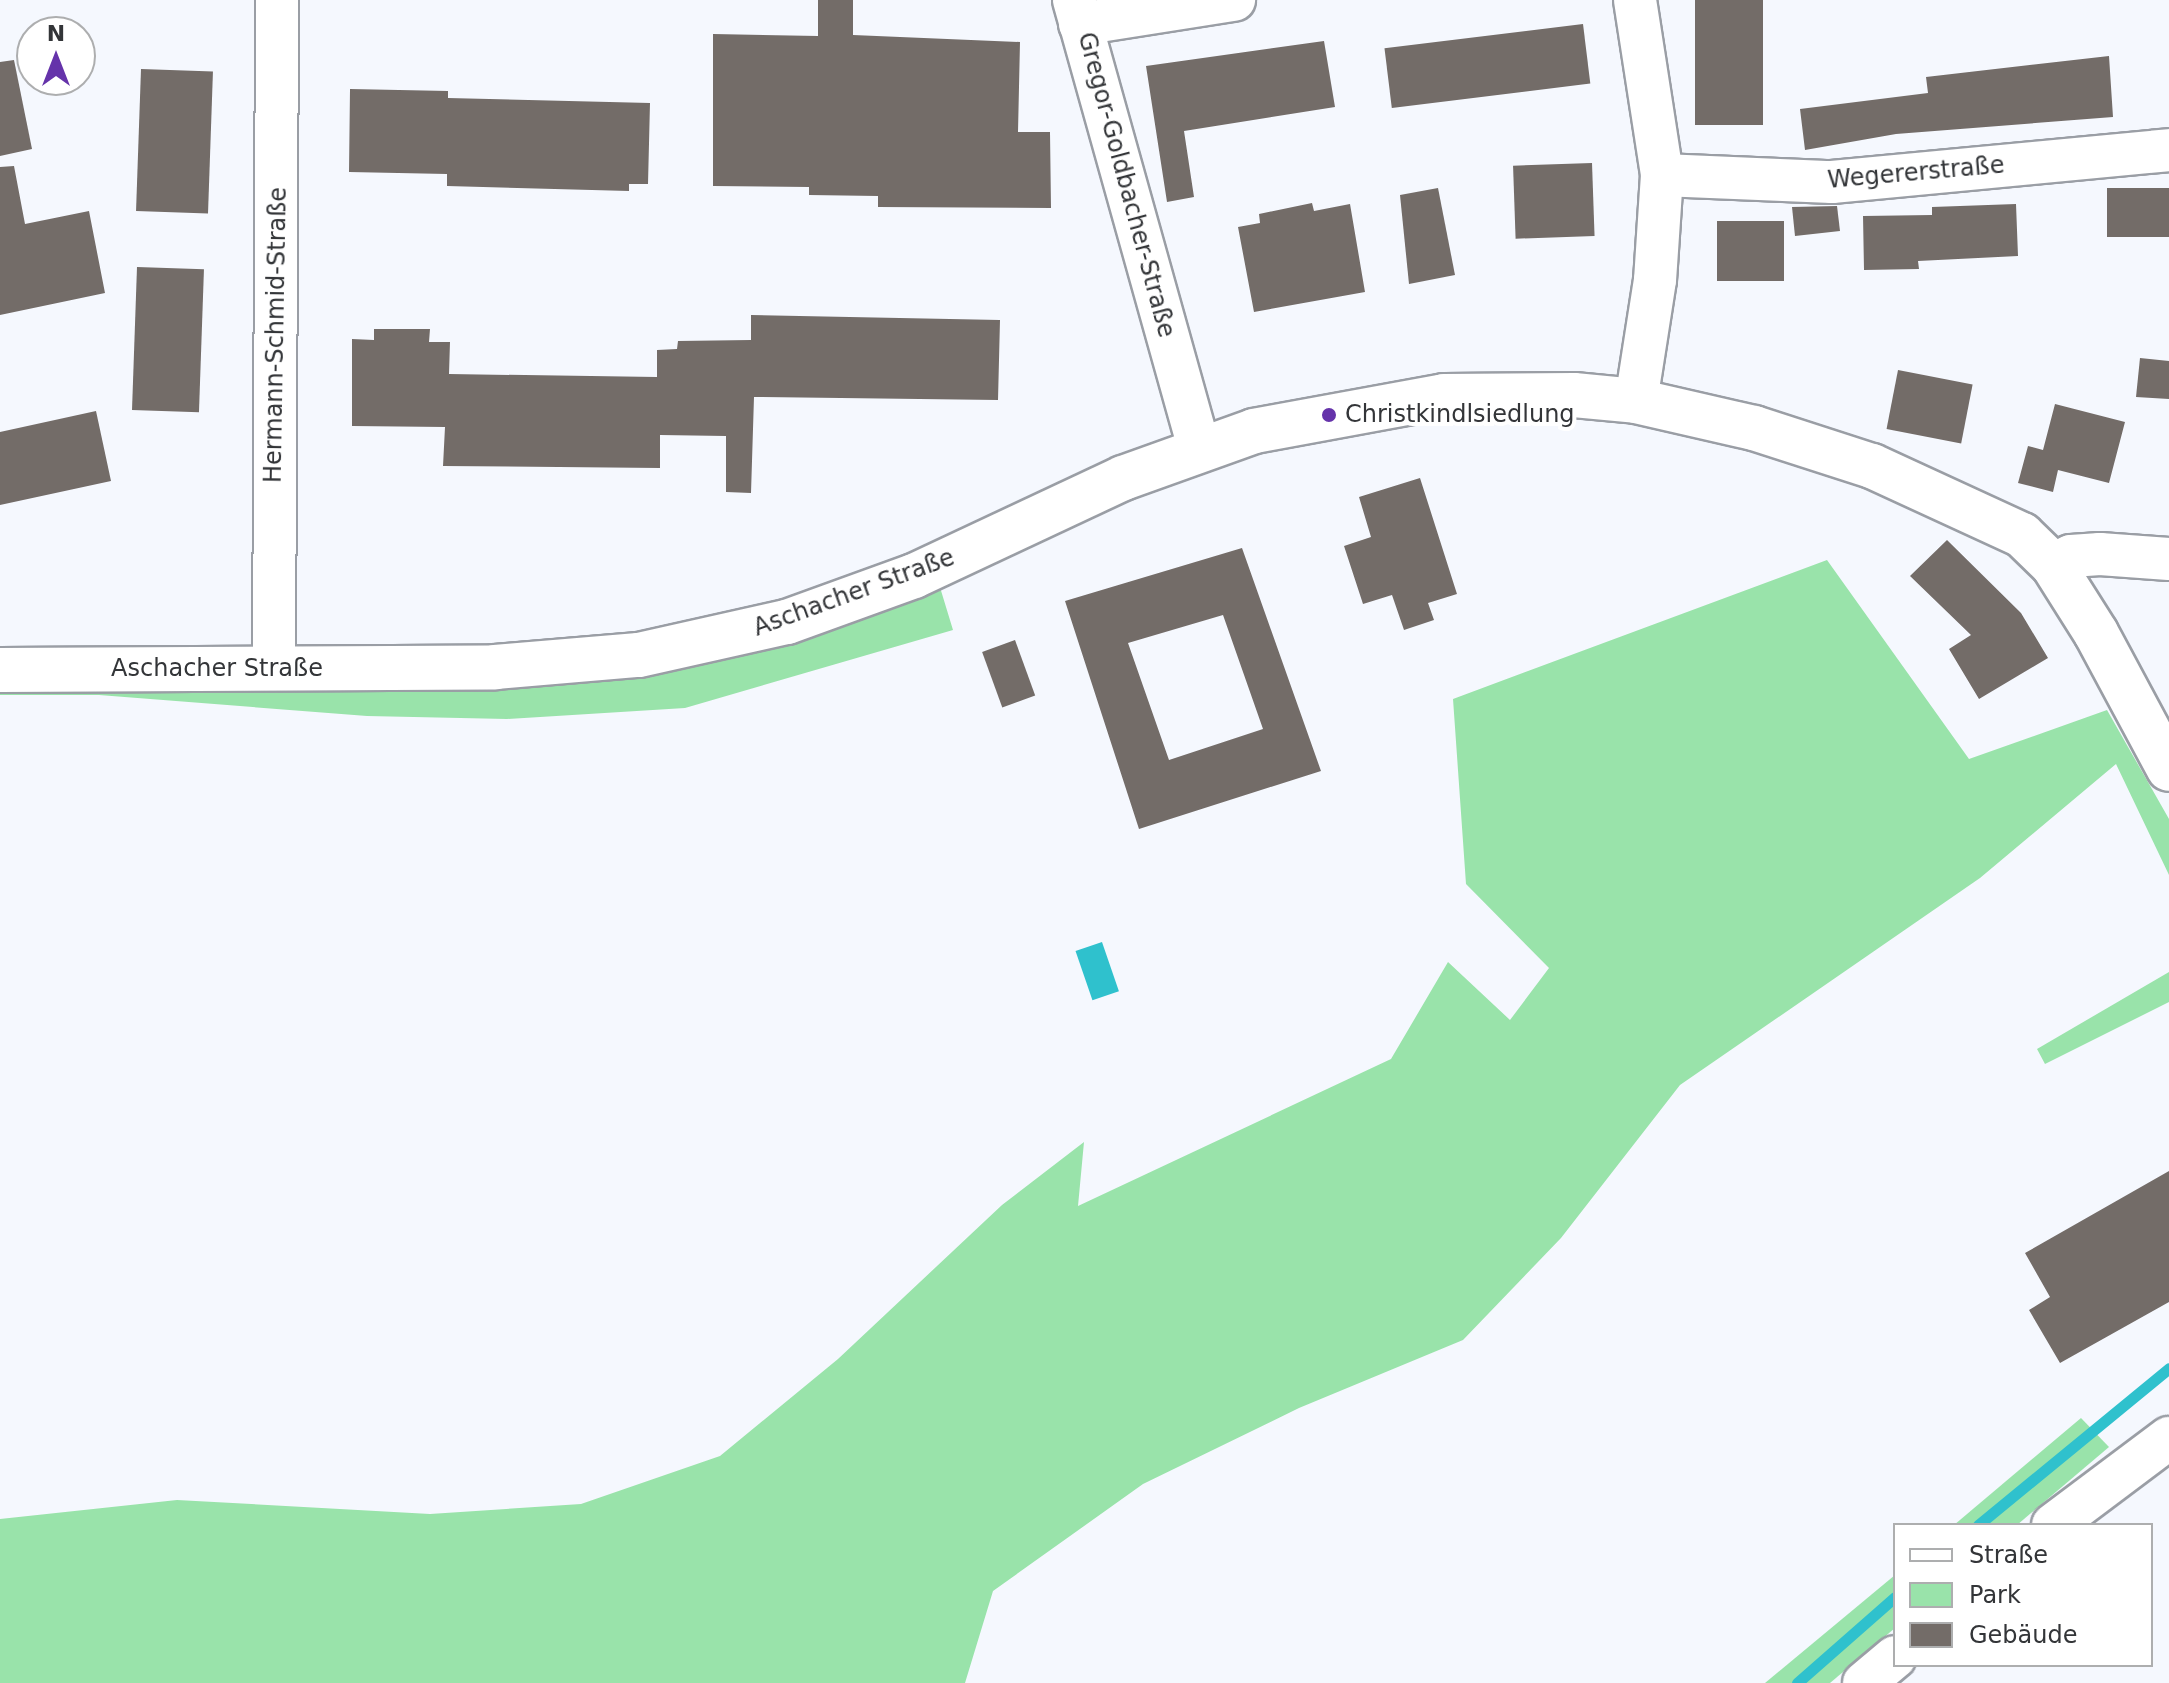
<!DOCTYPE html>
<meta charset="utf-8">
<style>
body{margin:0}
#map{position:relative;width:2169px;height:1683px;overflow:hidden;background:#f5f8fe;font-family:"DejaVu Sans",sans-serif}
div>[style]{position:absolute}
.green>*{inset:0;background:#99e3aa}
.water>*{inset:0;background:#2fc1cd;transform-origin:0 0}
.stream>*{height:11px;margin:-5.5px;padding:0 5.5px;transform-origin:5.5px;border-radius:5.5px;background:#2fc1cd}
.building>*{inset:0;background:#736c68;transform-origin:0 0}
.roads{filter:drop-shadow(2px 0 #9a9ea5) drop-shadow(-2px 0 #9a9ea5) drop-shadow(0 2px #9a9ea5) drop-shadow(0 -2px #9a9ea5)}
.street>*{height:42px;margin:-21px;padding:0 21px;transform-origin:21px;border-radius:21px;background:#fff}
.secondary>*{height:44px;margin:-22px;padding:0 22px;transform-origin:22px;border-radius:22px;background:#fff}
.dots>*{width:22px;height:22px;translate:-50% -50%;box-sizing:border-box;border:4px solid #fff;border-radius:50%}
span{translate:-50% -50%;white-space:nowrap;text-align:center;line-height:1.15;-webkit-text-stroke:8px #fff;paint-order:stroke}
.street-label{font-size:24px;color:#333538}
.poi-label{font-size:24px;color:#333538}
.left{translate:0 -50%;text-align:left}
.legend{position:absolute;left:1893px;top:1523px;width:260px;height:144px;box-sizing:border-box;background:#fff;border:2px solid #adaeaf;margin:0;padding:10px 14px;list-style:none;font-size:24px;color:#333538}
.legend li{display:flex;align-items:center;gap:16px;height:40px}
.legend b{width:40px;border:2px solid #adaeaf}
.north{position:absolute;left:16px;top:16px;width:80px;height:80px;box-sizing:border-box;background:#fff;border:2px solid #adaeaf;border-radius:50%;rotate:0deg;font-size:22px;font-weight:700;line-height:32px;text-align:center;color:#333538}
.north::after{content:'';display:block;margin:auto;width:28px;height:36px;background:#6533aa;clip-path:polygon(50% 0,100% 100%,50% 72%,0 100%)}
</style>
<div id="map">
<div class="green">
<div style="clip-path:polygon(1827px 560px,1969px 759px,2107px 710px,2169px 819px,2169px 875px,2116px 764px,1980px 878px,1680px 1085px,1561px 1238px,1463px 1340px,1299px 1408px,1143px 1484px,993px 1591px,965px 1683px,0 1683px,0 1519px,177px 1500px,430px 1514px,581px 1504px,720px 1456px,838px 1359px,1002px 1205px,1084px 1142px,1078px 1206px,1391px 1059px,1448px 962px,1510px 1020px,1549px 968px,1466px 884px,1453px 699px)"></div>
<div style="clip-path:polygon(939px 584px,953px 630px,685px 708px,507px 719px,367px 716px,99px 695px,0 695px,0 687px,335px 689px)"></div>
<div style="clip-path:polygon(2169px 972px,2169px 1002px,2045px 1064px,2037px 1049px)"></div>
<div style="clip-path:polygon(2081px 1418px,2109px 1447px,2017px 1525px,1954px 1525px)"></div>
<div style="clip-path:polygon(1895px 1575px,1895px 1628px,1830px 1683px,1765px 1683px)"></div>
</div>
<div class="water">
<div style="left:1102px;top:942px;width:52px;height:28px;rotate:71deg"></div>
</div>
<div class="stream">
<div style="left:1978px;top:1525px;width:247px;rotate:-39.4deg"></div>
<div style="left:1797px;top:1683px;width:130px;rotate:-41.3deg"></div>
</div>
<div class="building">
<div style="clip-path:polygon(818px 0,853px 0,853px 35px,1020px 42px,1018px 132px,1050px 132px,1051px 208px,878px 207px,878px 196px,809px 195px,809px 187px,713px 186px,713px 34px,818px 36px)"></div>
<div style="left:1695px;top:0;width:68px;height:125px"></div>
<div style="left:1583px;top:24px;width:60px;height:200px;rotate:83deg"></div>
<div style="clip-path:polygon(1324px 41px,1335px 107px,1184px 131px,1194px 197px,1167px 202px,1146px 66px)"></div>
<div style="clip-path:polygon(2109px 56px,2113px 117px,1896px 134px,1805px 150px,1800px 109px,1928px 93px,1926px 77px)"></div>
<div style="clip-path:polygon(14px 60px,32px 149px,0 156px,0 62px)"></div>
<div style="left:141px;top:69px;width:72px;height:142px;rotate:2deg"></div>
<div style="clip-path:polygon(350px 89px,448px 91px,448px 98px,650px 103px,648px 184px,629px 184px,629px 191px,447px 186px,447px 174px,349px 172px)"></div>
<div style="left:1592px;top:163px;width:73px;height:79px;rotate:88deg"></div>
<div style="clip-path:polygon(14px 166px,25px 224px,89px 211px,105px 293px,0 315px,0 167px)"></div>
<div style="clip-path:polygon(1438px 188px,1455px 275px,1409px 284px,1400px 195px)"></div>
<div style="left:2169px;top:188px;width:49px;height:62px;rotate:90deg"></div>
<div style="clip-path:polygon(1312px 203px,1314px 211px,1350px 204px,1365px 292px,1254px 312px,1238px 227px,1260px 223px,1259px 214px)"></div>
<div style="clip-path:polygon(2016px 204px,2018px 256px,1918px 261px,1919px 269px,1864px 270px,1863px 216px,1932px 215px,1932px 207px)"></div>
<div style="clip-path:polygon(1837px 206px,1840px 231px,1795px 236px,1792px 207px)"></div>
<div style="left:1784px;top:221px;width:60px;height:67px;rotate:90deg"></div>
<div style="left:137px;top:267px;width:67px;height:143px;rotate:2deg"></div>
<div style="clip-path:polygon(751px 315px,1000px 320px,998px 400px,754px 397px,751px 493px,726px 492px,726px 436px,660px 435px,660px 468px,443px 466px,445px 427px,352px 426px,352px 339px,374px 340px,374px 329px,430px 329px,429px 342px,450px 342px,449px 374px,657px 377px,657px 350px,677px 349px,678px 341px,751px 340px)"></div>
<div style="clip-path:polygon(2140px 358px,2169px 361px,2169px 399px,2136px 397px)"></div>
<div style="left:1898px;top:370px;width:76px;height:60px;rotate:11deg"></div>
<div style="clip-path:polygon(2055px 404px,2125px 422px,2109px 483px,2058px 470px,2053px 492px,2018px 483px,2028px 446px,2043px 450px)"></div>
<div style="clip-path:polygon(96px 411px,111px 481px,0 505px,0 432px)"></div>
<div style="clip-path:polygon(1420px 478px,1457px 594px,1428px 603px,1434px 620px,1404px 630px,1392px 595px,1363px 604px,1344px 546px,1371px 537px,1359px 497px)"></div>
<div style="clip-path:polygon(1947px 540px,2021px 613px,2048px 658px,1979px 699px,1949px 649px,1971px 635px,1910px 576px)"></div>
<div style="clip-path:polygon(evenodd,1242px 548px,1321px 771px,1139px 829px,1065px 601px,1242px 548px,1223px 615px,1263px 729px,1169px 760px,1128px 643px,1223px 615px)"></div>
<div style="left:1015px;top:640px;width:59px;height:35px;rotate:70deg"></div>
<div style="clip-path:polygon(2169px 1171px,2169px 1302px,2060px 1363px,2029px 1310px,2050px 1297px,2025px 1253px)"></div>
</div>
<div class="roads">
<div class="street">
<div style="left:1074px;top:0;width:464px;rotate:74.4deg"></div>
<div style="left:1635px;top:0;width:177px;rotate:81.2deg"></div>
<div style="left:1662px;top:175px;width:105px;rotate:93.8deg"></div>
<div style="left:1655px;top:280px;width:122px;rotate:98.9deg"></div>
<div style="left:1080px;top:24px;width:156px;rotate:-8.9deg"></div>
<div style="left:1662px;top:175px;width:170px;rotate:2.4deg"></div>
<div style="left:1832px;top:182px;width:339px;rotate:-5.4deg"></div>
<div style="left:2053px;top:565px;width:20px;rotate:-27deg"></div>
<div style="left:2071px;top:556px;width:29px;rotate:-4deg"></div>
<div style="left:2100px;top:554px;width:69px;rotate:4.1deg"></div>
<div style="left:274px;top:669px;width:669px;rotate:-89.74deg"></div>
<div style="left:2053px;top:1525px;width:145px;rotate:-36.9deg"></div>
<div style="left:1864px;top:1683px;width:40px;rotate:-40deg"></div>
</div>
<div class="secondary">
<div style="left:0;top:670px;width:495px;rotate:-0.3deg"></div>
<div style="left:495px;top:667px;width:144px;rotate:-4.8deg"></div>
<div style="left:639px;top:655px;width:152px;rotate:-12.6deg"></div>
<div style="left:787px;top:622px;width:135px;rotate:-19.9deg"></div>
<div style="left:914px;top:576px;width:231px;rotate:-25.1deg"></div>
<div style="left:1123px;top:478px;width:139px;rotate:-19.7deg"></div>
<div style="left:1254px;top:431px;width:193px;rotate:-10.4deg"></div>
<div style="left:1444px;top:396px;width:130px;rotate:-0.4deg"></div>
<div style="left:1574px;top:395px;width:62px;rotate:5.5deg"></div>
<div style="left:1636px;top:401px;width:121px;rotate:12.9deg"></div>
<div style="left:1754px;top:428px;width:124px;rotate:17.9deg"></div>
<div style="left:1872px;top:466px;width:165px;rotate:24.7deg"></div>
<div style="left:2022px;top:535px;width:43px;rotate:44.1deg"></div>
<div style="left:2053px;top:565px;width:80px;rotate:57.7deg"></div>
<div style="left:2096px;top:633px;width:154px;rotate:61.8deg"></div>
</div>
</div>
<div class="dots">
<div style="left:1329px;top:415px;background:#6533aa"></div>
</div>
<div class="street-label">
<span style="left:1916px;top:173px;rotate:-5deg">Wegererstraße</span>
<span style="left:1126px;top:185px;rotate:75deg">Gregor-Goldbacher-Straße</span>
<span style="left:276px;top:335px;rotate:-89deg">Hermann-Schmid-Straße</span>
<span style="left:854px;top:593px;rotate:-20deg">Aschacher Straße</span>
<span style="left:217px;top:669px">Aschacher Straße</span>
</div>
<div class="poi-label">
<span class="left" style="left:1345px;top:415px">Christkindlsiedlung</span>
</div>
<ul class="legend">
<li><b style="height:10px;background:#fff"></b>Straße</li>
<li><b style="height:22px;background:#99e3aa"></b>Park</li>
<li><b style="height:22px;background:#736c68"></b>Gebäude</li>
</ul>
<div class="north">N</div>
</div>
